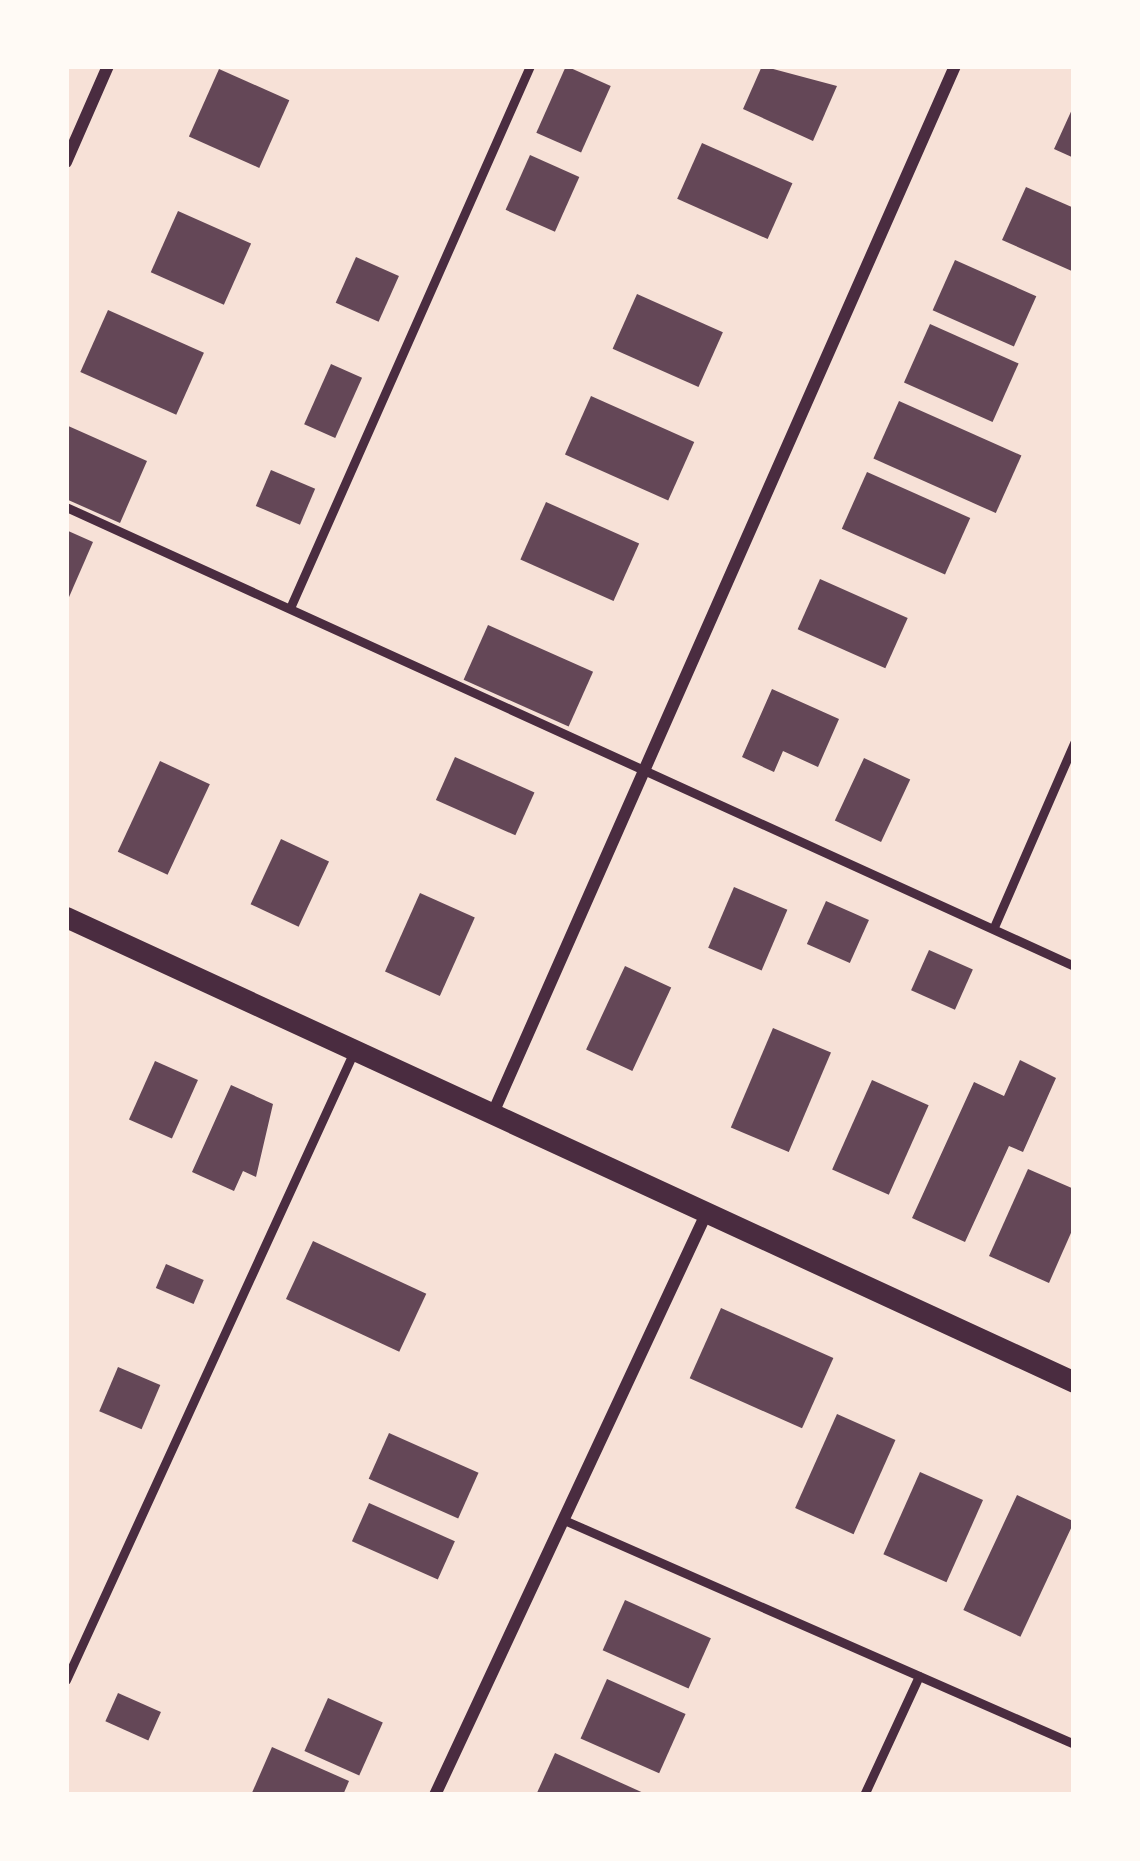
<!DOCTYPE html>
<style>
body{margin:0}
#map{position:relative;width:1140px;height:1861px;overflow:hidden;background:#f7e1d7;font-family:"Source Sans 3",sans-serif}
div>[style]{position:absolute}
.building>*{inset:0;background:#644757;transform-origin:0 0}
.service>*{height:9px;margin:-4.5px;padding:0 4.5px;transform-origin:4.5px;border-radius:4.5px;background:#4a2c40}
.minor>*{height:12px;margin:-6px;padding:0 6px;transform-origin:6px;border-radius:6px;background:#4a2c40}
.tertiary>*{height:21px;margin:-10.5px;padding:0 10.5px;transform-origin:10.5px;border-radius:10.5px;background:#4a2c40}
span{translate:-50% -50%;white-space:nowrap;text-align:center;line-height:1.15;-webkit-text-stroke:10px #fffaf5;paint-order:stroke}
.frame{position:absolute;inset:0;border:69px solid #fffaf5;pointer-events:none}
</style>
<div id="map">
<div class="building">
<div style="left:566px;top:66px;width:49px;height:73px;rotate:24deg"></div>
<div style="clip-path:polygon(762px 66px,837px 86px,813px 141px,743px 109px)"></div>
<div style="left:219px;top:69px;width:77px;height:74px;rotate:24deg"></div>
<div style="clip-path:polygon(1074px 105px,1074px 158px,1054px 149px)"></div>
<div style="left:702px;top:143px;width:99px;height:61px;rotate:24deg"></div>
<div style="left:530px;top:155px;width:54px;height:60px;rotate:24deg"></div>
<div style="clip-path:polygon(1026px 187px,1074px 208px,1074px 272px,1002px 240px)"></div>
<div style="left:178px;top:211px;width:80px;height:67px;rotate:24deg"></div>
<div style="left:356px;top:257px;width:47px;height:50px;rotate:24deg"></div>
<div style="left:955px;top:260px;width:89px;height:55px;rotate:24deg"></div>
<div style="left:637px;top:294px;width:94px;height:60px;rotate:24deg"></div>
<div style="left:108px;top:310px;width:105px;height:68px;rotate:24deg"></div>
<div style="left:930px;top:324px;width:97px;height:64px;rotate:24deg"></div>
<div style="left:331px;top:364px;width:34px;height:66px;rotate:24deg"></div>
<div style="left:591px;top:396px;width:113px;height:64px;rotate:24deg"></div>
<div style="left:899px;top:401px;width:134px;height:63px;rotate:24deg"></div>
<div style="clip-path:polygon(66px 425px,147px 461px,120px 523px,66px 499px)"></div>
<div style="left:271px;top:470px;width:48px;height:39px;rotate:23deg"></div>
<div style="left:867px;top:472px;width:113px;height:62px;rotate:24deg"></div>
<div style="left:546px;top:502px;width:102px;height:63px;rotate:24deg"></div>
<div style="clip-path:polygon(66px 530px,93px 542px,66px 604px)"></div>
<div style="left:820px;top:579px;width:96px;height:55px;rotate:24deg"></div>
<div style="left:488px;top:625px;width:115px;height:60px;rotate:24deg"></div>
<div style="clip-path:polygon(772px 689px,839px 719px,818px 767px,783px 751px,774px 772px,742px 757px)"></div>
<div style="left:455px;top:757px;width:87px;height:47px;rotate:24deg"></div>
<div style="left:864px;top:758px;width:51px;height:69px;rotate:25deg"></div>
<div style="left:160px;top:761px;width:55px;height:100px;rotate:25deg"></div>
<div style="left:281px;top:839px;width:53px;height:72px;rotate:25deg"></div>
<div style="left:734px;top:887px;width:58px;height:66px;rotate:23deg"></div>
<div style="left:420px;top:893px;width:60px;height:86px;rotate:24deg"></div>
<div style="left:826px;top:901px;width:47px;height:47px;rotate:24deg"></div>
<div style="left:929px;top:950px;width:48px;height:44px;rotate:24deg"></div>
<div style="left:625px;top:966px;width:51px;height:92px;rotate:25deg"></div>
<div style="left:773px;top:1028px;width:63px;height:108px;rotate:23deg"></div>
<div style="clip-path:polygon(1020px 1060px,1056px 1078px,1023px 1152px,1009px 1146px,965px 1242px,912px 1218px,974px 1082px,1004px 1096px)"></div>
<div style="left:155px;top:1061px;width:47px;height:64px;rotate:24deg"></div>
<div style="left:872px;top:1080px;width:62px;height:98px;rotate:24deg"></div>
<div style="clip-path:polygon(231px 1085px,273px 1104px,256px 1177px,243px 1171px,234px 1191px,192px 1172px)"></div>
<div style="clip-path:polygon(1028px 1169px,1074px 1189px,1074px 1226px,1049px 1283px,989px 1256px)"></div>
<div style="left:313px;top:1241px;width:125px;height:64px;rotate:25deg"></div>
<div style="left:166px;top:1264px;width:41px;height:26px;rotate:23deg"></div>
<div style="left:721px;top:1308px;width:123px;height:77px;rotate:24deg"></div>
<div style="left:118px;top:1367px;width:46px;height:48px;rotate:23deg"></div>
<div style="left:837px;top:1414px;width:64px;height:103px;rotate:24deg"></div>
<div style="left:389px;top:1433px;width:98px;height:50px;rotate:24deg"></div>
<div style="left:920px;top:1472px;width:69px;height:90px;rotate:24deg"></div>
<div style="left:1017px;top:1495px;width:63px;height:127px;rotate:25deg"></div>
<div style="left:369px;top:1503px;width:94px;height:42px;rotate:24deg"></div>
<div style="left:625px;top:1600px;width:94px;height:55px;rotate:24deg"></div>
<div style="left:607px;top:1679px;width:86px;height:65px;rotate:24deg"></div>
<div style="left:118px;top:1693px;width:47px;height:31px;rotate:24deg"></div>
<div style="left:328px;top:1698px;width:60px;height:58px;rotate:24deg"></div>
<div style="clip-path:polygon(272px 1747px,349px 1781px,343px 1795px,251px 1795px)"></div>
<div style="clip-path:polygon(555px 1753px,648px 1795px,536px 1795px)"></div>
</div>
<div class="service">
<div style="left:66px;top:507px;width:1108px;rotate:24.48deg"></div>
<div style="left:290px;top:608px;width:593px;rotate:-66.12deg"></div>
<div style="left:994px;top:927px;width:201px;rotate:-66.5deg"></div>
<div style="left:564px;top:1520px;width:557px;rotate:23.71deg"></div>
<div style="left:66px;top:1680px;width:694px;rotate:-65.39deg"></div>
<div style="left:864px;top:1795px;width:131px;rotate:-65.2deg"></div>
</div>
<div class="minor">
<div style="left:66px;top:162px;width:105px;rotate:-66.4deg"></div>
<div style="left:493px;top:1113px;width:1144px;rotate:-66.19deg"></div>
<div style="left:435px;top:1795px;width:643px;rotate:-64.99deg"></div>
</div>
<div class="tertiary">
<div style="left:66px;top:917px;width:1110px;rotate:24.76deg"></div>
</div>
<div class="frame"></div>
</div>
